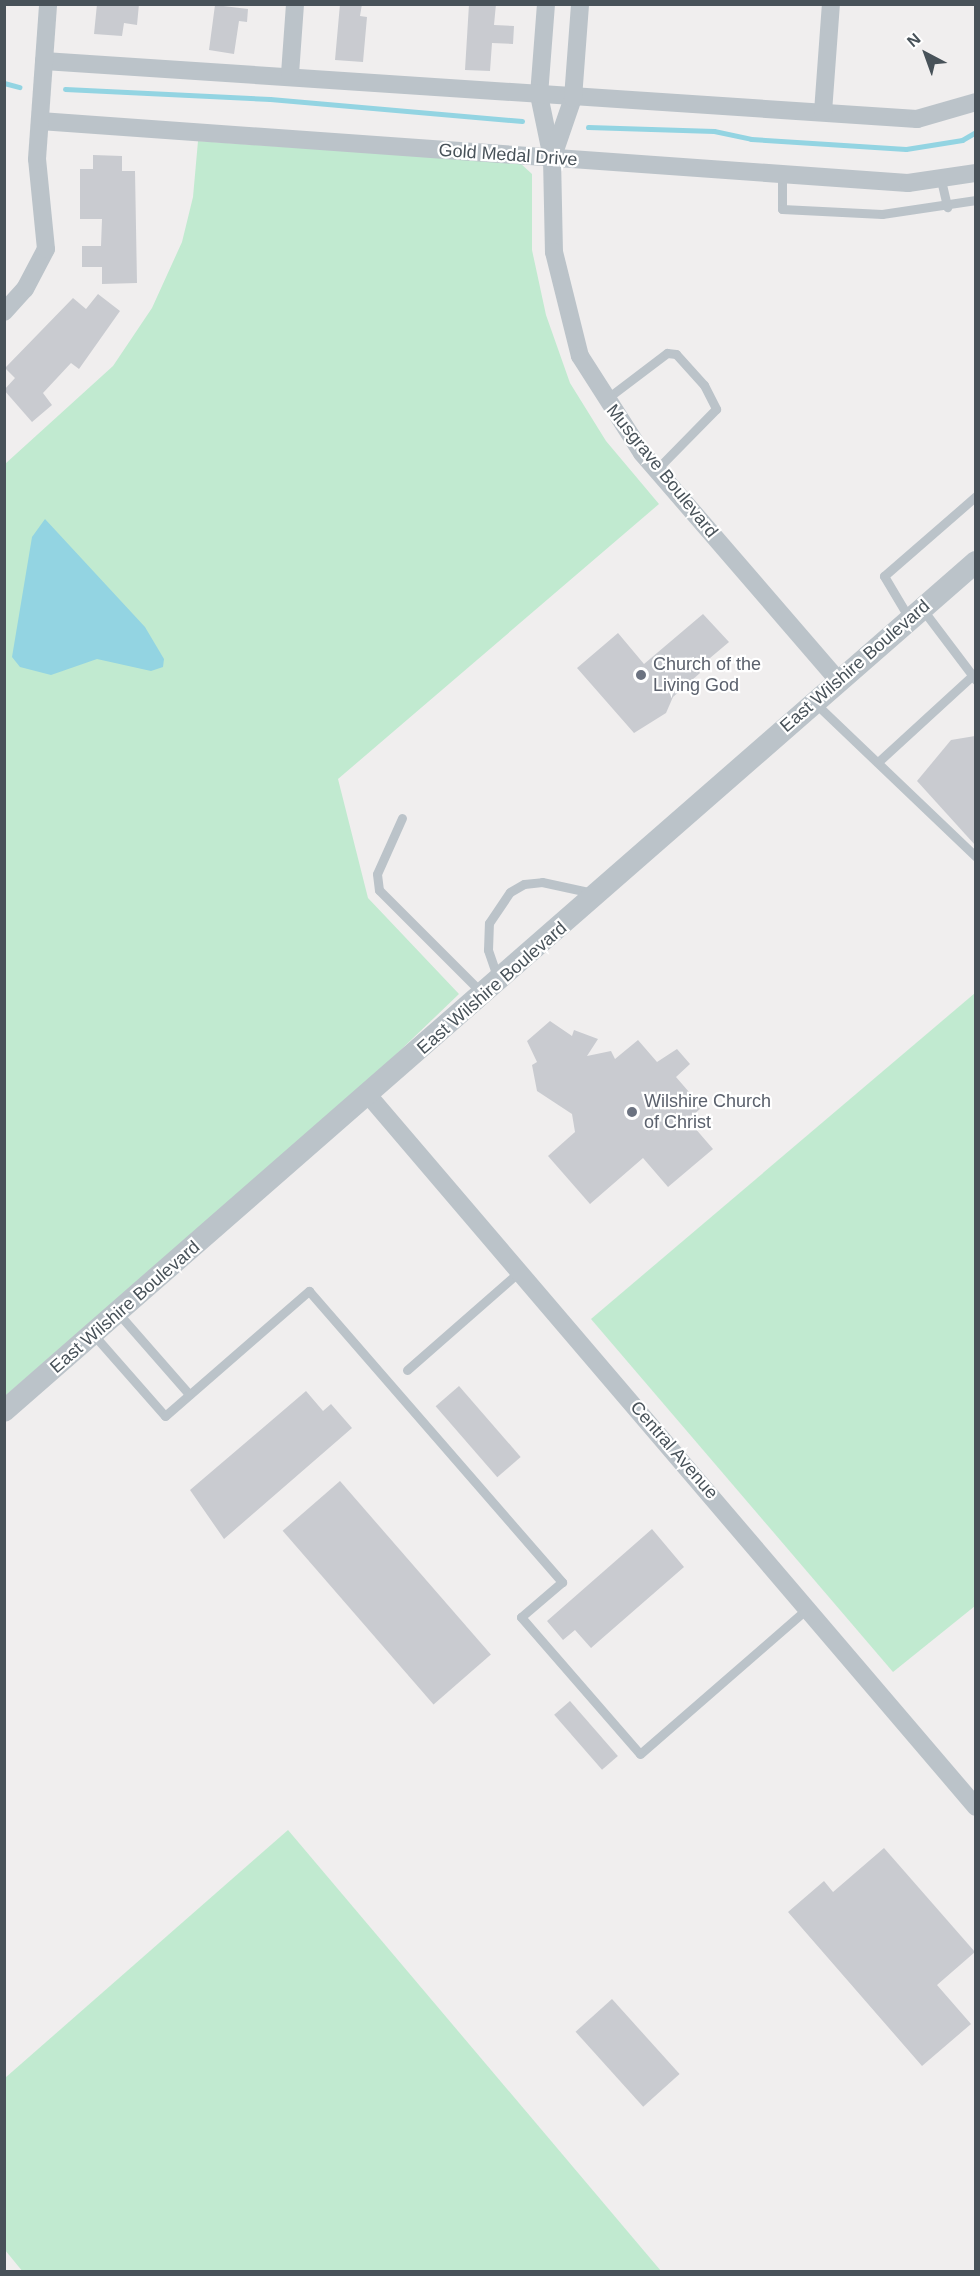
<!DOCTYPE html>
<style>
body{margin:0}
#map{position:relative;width:980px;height:2276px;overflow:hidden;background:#f0eeee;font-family:Helvetica,sans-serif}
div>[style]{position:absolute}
.green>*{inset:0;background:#c1ead0}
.water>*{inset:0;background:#93d4e2}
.stream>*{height:5px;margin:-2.5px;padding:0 2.5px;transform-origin:2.5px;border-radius:2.5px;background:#93d4e2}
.building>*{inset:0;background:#c9cbd0;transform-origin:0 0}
.service>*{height:9px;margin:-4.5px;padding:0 4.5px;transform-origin:4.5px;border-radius:4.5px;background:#bbc3c9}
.minor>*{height:18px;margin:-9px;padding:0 9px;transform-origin:9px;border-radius:9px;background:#bbc3c9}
.tertiary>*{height:22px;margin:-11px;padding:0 11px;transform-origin:11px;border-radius:11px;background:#bbc3c9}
.dots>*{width:16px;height:16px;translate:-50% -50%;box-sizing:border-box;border:3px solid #fff;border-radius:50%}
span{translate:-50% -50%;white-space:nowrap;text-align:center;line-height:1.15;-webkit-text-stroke:4.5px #fff;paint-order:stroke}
.street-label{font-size:18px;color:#485259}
.worship-label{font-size:18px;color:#5b616d}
.left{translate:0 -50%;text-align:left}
.frame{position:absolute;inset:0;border:6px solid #485259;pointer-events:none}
.north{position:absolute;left:896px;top:24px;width:60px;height:60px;-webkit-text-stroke:4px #fff;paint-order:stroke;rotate:319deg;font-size:16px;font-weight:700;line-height:24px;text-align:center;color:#485259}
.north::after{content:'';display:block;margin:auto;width:21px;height:27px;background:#485259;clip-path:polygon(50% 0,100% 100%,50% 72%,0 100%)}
</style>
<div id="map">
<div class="green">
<div style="clip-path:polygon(198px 141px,520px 163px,532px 174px,532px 250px,546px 315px,570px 383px,606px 441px,659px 504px,338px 779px,368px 898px,459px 994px,361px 1088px,5px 1396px,5px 464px,113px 366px,152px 308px,182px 242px,193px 197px)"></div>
<div style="clip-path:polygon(975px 993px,975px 1606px,893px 1672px,591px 1319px)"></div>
<div style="clip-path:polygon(288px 1830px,661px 2271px,23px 2272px,5px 2250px,5px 2078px)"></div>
</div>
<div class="water">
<div style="clip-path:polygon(45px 519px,145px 627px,164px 659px,163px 667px,151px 671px,97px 659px,51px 675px,20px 667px,12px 657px,32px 537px)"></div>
</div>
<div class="stream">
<div style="left:4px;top:83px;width:16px;rotate:15deg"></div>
<div style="left:65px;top:89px;width:205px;rotate:2.8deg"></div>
<div style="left:270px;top:99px;width:253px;rotate:5deg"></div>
<div style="left:588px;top:127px;width:126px;rotate:1.8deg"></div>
<div style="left:714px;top:131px;width:38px;rotate:12deg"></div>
<div style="left:751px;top:139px;width:155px;rotate:3.7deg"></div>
<div style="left:906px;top:149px;width:57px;rotate:-9.1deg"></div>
<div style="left:962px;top:140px;width:16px;rotate:-30deg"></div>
</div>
<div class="building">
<div style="clip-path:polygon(97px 4px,139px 4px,137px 25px,124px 23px,122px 36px,94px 34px)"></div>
<div style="clip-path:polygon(340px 4px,362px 4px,360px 16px,367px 17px,363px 62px,335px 60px)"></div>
<div style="clip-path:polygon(469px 4px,496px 4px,494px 25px,514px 26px,513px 44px,492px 43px,490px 71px,465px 70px)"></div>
<div style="clip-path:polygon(215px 5px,248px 9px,247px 22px,239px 21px,234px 54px,209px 50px)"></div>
<div style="clip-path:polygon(93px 155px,122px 156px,122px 171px,135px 171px,137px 283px,102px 284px,102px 267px,82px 267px,82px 246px,101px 246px,102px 219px,80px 219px,80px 169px,93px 169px)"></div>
<div style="clip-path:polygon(98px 294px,120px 311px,79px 369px,71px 363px,43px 393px,52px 405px,32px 422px,4px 390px,15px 378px,5px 368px,73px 298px,86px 309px)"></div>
<div style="clip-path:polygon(703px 614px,729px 642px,697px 669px,700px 673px,673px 697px,666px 713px,634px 733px,577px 668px,618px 633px,644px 664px)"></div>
<div style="clip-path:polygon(975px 736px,975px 845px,917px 781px,951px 740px)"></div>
<div style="clip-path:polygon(550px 1021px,572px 1036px,574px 1030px,598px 1039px,587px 1056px,611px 1051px,615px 1059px,638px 1040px,657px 1062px,677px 1049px,690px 1064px,676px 1077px,702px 1107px,688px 1120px,713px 1149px,668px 1187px,643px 1158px,590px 1204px,548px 1156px,575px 1132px,572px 1114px,537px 1091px,532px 1065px,537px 1062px,527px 1041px)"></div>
<div style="left:459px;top:1386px;width:94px;height:31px;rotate:49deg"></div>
<div style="clip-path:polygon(306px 1391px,323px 1411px,331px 1404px,352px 1428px,224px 1539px,190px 1490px)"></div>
<div style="left:340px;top:1481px;width:230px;height:76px;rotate:49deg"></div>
<div style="clip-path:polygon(652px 1529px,684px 1567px,591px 1648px,575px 1630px,563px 1640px,547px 1621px)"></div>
<div style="left:570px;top:1701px;width:73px;height:21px;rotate:49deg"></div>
<div style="clip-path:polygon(884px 1848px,975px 1952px,937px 1985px,971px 2024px,922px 2066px,788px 1912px,824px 1881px,833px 1892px)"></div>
<div style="left:612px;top:1999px;width:101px;height:49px;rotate:48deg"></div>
</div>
<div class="service">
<div style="left:782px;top:174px;width:35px;rotate:90deg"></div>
<div style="left:782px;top:209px;width:100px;rotate:2.9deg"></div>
<div style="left:882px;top:214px;width:95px;rotate:-8.5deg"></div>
<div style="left:941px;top:180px;width:28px;rotate:77deg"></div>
<div style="left:605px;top:400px;width:78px;rotate:-37.2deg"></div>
<div style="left:667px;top:353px;width:9px;rotate:6deg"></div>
<div style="left:676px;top:354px;width:42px;rotate:47.9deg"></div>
<div style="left:704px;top:385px;width:27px;rotate:63deg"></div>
<div style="left:716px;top:409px;width:86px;rotate:134.5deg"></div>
<div style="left:923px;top:610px;width:88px;rotate:52.9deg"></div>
<div style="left:909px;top:618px;width:49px;rotate:-120.8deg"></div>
<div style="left:884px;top:576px;width:122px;rotate:-41deg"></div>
<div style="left:815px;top:703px;width:223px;rotate:43.7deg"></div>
<div style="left:878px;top:762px;width:127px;rotate:-42.5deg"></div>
<div style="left:402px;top:818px;width:61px;rotate:114.1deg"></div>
<div style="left:377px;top:874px;width:16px;rotate:83deg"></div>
<div style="left:379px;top:890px;width:146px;rotate:45deg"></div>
<div style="left:498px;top:979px;width:31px;rotate:-109deg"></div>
<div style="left:488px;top:950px;width:27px;rotate:-88deg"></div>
<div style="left:489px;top:923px;width:37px;rotate:-56deg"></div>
<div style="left:510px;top:892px;width:16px;rotate:-30deg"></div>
<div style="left:524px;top:884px;width:18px;rotate:-6deg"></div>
<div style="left:542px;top:882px;width:52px;rotate:12.2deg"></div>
<div style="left:118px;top:1313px;width:108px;rotate:48.8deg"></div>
<div style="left:93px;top:1334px;width:109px;rotate:48.7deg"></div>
<div style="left:165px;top:1416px;width:191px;rotate:-41deg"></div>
<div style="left:309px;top:1291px;width:386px;rotate:49deg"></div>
<div style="left:562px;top:1582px;width:54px;rotate:139.5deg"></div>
<div style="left:521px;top:1617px;width:181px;rotate:49deg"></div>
<div style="left:640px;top:1754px;width:223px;rotate:-41deg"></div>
<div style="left:407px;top:1370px;width:150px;rotate:-41.2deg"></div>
</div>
<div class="minor">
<div style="left:546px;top:4px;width:91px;rotate:94.4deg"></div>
<div style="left:539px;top:95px;width:64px;rotate:78.3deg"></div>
<div style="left:552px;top:158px;width:94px;rotate:88.8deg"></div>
<div style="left:554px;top:252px;width:107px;rotate:76deg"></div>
<div style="left:580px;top:356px;width:115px;rotate:57.4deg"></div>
<div style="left:642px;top:453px;width:298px;rotate:49.2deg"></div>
<div style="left:44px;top:61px;width:875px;rotate:3.8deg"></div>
<div style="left:917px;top:119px;width:61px;rotate:-16.1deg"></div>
<div style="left:290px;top:74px;width:70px;rotate:-85.9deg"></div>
<div style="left:823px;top:112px;width:108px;rotate:-85.8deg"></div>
<div style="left:40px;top:121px;width:870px;rotate:4.09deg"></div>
<div style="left:908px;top:183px;width:69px;rotate:-8.4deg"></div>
<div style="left:553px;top:156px;width:61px;rotate:-71deg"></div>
<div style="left:573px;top:98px;width:94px;rotate:-85.7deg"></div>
<div style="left:4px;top:312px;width:31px;rotate:-48deg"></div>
<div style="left:25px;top:289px;width:45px;rotate:-62.3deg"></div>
<div style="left:46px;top:249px;width:90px;rotate:-95.7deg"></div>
<div style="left:37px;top:159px;width:155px;rotate:-85.9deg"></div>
<div style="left:369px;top:1096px;width:935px;rotate:49.51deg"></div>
</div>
<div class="tertiary">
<div style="left:4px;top:1411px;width:1291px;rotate:-41.14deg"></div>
</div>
<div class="dots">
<div style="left:641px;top:675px;background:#6b7280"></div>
<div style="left:632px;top:1112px;background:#6b7280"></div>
</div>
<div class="street-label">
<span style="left:508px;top:155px;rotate:4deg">Gold Medal Drive</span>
<span style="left:662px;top:471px;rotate:51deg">Musgrave Boulevard</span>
<span style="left:855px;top:666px;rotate:-41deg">East Wilshire Boulevard</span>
<span style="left:492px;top:988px;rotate:-41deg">East Wilshire Boulevard</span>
<span style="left:125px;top:1307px;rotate:-41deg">East Wilshire Boulevard</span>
<span style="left:674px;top:1450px;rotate:49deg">Central Avenue</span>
</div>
<div class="worship-label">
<span class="left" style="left:653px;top:675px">Church of the<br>Living God</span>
<span class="left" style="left:644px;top:1112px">Wilshire Church<br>of Christ</span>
</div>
<div class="frame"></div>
<div class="north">N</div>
</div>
